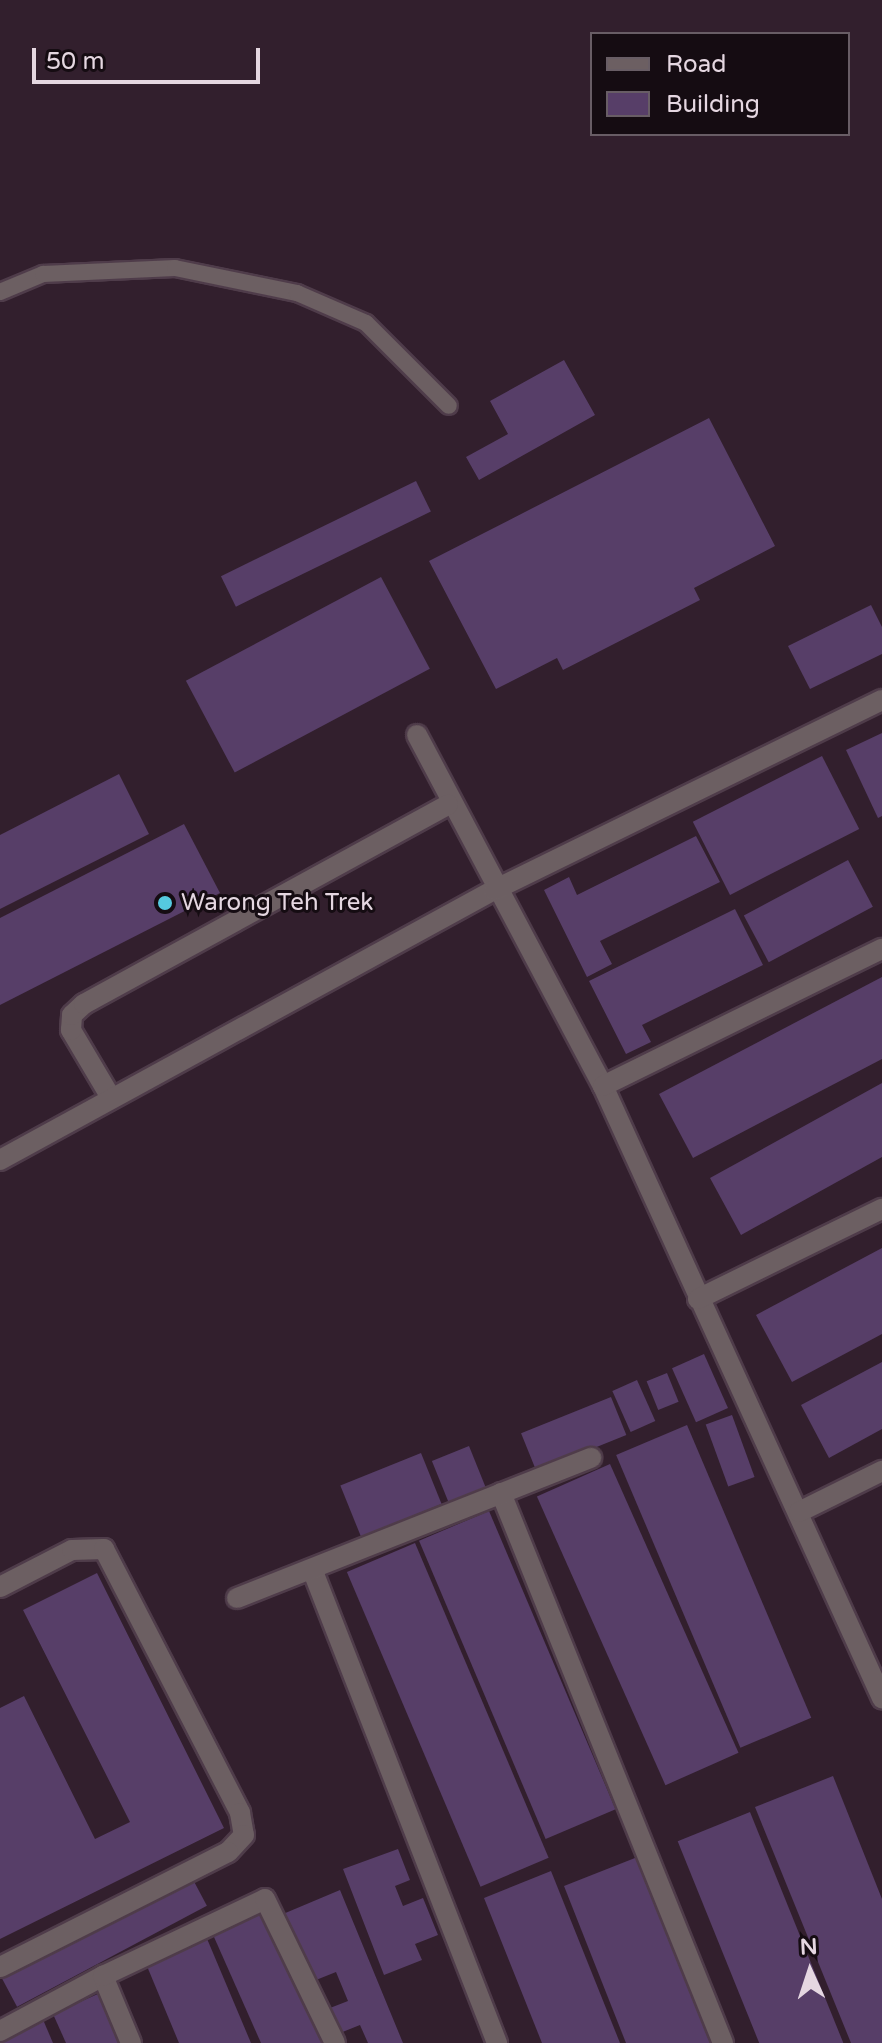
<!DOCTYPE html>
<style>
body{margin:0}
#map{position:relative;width:882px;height:2043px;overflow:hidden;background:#321f2d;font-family:"Varela Round",sans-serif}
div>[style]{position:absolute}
.building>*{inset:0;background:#573e68;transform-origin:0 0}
.roads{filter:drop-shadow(2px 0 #4f3c4a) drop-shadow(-2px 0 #4f3c4a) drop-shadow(0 2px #4f3c4a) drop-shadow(0 -2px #4f3c4a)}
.service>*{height:16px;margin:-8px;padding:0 8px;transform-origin:8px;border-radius:8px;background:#6c5f62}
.minor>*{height:20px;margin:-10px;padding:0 10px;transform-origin:10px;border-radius:10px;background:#6c5f62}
.dots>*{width:22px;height:22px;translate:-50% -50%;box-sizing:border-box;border:4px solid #150c12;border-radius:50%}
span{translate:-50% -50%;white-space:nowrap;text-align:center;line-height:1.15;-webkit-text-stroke:6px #150c12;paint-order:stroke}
.poi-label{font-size:24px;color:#e5d7e1}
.left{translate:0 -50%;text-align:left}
.legend{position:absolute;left:590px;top:32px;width:260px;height:104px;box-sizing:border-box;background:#150c12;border:2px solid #685d65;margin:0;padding:10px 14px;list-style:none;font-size:24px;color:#e5d7e1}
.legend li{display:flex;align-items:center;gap:16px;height:40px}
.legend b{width:40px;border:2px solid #685d65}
.north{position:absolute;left:770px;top:1931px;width:80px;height:80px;-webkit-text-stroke:6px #150c12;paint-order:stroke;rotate:357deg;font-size:22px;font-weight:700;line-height:32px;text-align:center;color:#e5d7e1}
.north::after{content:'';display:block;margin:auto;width:28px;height:36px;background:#e5d7e1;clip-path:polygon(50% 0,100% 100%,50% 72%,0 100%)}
.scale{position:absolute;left:32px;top:48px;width:228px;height:36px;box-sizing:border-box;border:4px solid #e5d7e1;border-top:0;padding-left:10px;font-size:24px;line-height:28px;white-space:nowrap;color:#e5d7e1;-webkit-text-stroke:6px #150c12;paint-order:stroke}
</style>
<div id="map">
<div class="building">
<div style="clip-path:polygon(564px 360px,595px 415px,479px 480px,466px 457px,508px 434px,490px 401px)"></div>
<div style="clip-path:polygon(709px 418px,775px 546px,694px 588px,700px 600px,563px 670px,557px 658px,496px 689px,429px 561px)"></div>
<div style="left:416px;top:481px;width:34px;height:217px;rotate:64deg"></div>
<div style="left:381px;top:577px;width:104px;height:221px;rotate:62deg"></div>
<div style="clip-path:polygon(871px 605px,882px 627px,882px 654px,810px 689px,788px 646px)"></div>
<div style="clip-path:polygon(882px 733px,882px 816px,878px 818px,846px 750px)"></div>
<div style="left:822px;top:756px;width:82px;height:145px;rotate:63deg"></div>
<div style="clip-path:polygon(119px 774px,149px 834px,0 909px,0 835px)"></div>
<div style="clip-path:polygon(184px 824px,220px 893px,0 1005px,0 918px)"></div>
<div style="clip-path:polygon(696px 836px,720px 882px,600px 941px,612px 964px,587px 977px,544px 890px,569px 877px,577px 895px)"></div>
<div style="left:848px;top:860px;width:53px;height:118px;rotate:62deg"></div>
<div style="clip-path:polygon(735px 909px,763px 965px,642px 1025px,651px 1042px,626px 1054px,589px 981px)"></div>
<div style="clip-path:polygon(882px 977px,882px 1059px,693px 1158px,659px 1094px)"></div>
<div style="clip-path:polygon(882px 1083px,882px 1157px,741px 1235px,710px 1178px)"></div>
<div style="clip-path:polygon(882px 1248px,882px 1334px,792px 1382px,756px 1315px)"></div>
<div style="left:704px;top:1354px;width:59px;height:35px;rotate:66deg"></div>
<div style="clip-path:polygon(882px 1362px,882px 1429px,829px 1458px,801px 1405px)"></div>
<div style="left:667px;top:1373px;width:31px;height:22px;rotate:68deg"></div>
<div style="left:637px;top:1380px;width:45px;height:27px;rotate:66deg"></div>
<div style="left:611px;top:1397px;width:41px;height:97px;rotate:68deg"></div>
<div style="left:732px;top:1415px;width:66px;height:28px;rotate:70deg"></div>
<div style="left:687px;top:1425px;width:318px;height:77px;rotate:67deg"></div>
<div style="left:469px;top:1446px;width:46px;height:40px;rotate:68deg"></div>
<div style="left:421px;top:1453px;width:55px;height:87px;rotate:68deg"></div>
<div style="left:610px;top:1464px;width:316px;height:80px;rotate:66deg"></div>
<div style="left:489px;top:1511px;width:324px;height:76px;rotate:67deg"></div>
<div style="left:415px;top:1543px;width:342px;height:74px;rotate:67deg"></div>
<div style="clip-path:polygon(97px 1573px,224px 1828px,0 1939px,0 1708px,24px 1696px,95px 1839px,130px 1822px,23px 1610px)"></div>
<div style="clip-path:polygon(833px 1776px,882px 1899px,882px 2043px,851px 2043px,755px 1807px)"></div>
<div style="left:750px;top:1812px;width:249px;height:78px;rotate:68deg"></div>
<div style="clip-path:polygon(398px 1849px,410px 1880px,395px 1886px,403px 1906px,423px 1898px,438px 1935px,415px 1944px,422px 1960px,384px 1975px,343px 1869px)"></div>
<div style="clip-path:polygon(640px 1856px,715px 2043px,626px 2043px,564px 1886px)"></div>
<div style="clip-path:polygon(551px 1871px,620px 2043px,542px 2043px,484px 1898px)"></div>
<div style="left:190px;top:1874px;width:36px;height:215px;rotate:62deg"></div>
<div style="clip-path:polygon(340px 1890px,403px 2043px,368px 2043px,360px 2025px,340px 2033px,330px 2008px,348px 2001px,336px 1972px,311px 1982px,283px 1914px)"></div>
<div style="clip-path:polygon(265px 1904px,326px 2043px,261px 2043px,210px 1928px)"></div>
<div style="clip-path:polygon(205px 1934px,251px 2043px,179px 2043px,144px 1959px)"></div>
<div style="clip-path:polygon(100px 1993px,122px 2043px,66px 2043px,53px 2014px)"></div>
<div style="clip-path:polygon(41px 2015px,53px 2043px,0 2043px,0 2033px)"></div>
</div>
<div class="roads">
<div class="service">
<div style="left:0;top:292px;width:47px;rotate:-22.7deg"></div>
<div style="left:43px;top:274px;width:132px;rotate:-2.6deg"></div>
<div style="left:175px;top:268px;width:125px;rotate:11.6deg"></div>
<div style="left:297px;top:293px;width:75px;rotate:23.5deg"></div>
<div style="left:366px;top:323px;width:117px;rotate:45deg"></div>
</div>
<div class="minor">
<div style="left:417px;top:735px;width:397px;rotate:62.1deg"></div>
<div style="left:603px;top:1086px;width:673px;rotate:65.49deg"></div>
<div style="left:603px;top:1086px;width:311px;rotate:-26.2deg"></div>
<div style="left:110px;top:1096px;width:77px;rotate:-120.6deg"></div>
<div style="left:71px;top:1030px;width:15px;rotate:-86deg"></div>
<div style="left:72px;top:1015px;width:16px;rotate:-43deg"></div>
<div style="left:84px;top:1004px;width:415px;rotate:-28.7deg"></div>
<div style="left:0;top:1160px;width:563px;rotate:-28.66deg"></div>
<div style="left:494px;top:890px;width:432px;rotate:-26.1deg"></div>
<div style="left:698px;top:1299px;width:205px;rotate:-26.1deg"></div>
<div style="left:501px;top:1493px;width:593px;rotate:68.02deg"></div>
<div style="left:799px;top:1512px;width:93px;rotate:-26.3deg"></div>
<div style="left:312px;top:1569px;width:509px;rotate:68.68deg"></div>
<div style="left:0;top:1587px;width:81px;rotate:-27.2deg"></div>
<div style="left:72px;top:1550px;width:32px;rotate:-2deg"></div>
<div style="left:104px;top:1549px;width:297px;rotate:62.7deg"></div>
<div style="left:240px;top:1813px;width:22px;rotate:80deg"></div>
<div style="left:244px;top:1835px;width:23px;rotate:133deg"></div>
<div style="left:228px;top:1852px;width:255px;rotate:153.2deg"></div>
<div style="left:237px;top:1598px;width:381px;rotate:-21.6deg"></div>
<div style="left:0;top:2031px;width:117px;rotate:-28.1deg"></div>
<div style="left:131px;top:2043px;width:73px;rotate:-112.7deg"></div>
<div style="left:103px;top:1976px;width:179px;rotate:-25.4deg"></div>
<div style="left:265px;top:1899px;width:160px;rotate:64.1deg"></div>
</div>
</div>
<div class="dots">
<div style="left:165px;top:903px;background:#55cadf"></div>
</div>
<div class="poi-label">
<span class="left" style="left:181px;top:903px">Warong Teh Trek</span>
</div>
<ul class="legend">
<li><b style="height:10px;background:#6c5f62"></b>Road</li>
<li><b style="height:22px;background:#573e68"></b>Building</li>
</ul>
<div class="north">N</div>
<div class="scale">50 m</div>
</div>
